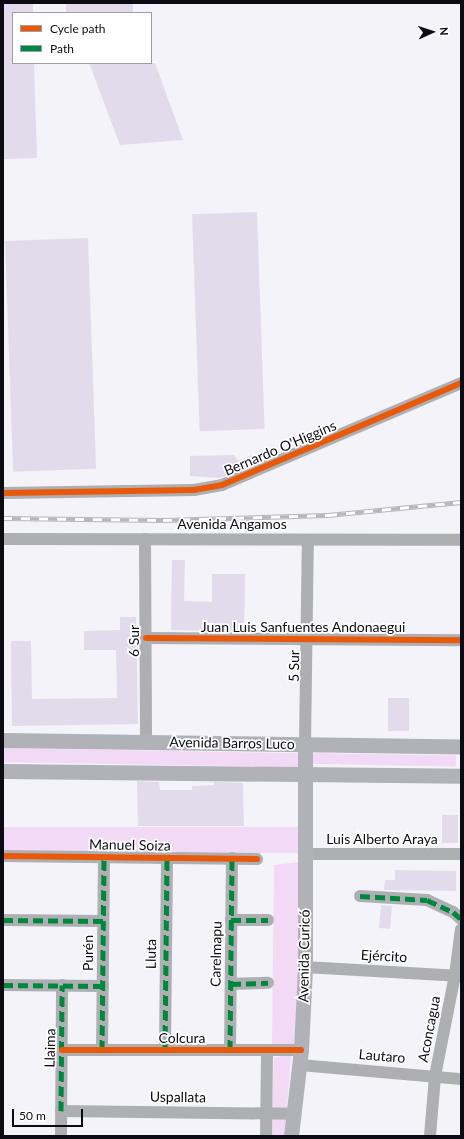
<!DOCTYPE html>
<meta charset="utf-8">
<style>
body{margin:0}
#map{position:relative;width:464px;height:1139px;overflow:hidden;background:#f3f3f9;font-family:Lato,sans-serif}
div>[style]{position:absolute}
.green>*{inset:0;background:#f2d9f6;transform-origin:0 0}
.building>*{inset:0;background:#e2dbec;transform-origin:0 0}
.minor>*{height:12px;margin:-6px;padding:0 6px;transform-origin:6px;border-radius:6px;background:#aeafb2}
.major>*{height:15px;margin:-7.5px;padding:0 7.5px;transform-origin:7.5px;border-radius:7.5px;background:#b1b2b7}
.rail>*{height:4.5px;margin-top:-2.25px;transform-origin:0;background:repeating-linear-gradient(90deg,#fff 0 9px,#b6b7ba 0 18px);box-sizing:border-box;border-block:1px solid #b6b7ba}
.quiet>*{height:5px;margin-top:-2.5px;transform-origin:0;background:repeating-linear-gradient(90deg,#00873e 0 10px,transparent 0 15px)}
.cycleway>*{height:6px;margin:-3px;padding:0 3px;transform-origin:3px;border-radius:3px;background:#e8590c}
span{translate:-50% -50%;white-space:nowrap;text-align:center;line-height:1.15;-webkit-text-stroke:3.5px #fff;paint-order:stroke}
.street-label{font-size:14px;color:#0c0b13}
.frame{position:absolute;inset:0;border:4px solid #0c0b13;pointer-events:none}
.legend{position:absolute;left:12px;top:12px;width:140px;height:52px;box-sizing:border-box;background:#fff;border:1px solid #9e9da1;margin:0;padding:5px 7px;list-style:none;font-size:12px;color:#0c0b13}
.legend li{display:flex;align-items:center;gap:8px;height:20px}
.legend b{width:20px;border:1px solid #9e9da1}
.north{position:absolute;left:412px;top:12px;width:40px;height:40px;-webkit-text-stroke:3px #fff;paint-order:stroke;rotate:87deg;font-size:11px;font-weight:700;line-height:16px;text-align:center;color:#0c0b13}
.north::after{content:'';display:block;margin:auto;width:14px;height:18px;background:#0c0b13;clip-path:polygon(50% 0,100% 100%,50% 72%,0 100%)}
.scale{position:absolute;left:12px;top:1109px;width:71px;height:18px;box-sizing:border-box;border:2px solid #0c0b13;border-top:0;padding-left:5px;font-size:12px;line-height:14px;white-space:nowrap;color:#0c0b13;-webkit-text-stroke:3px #fff;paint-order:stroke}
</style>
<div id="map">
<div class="green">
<div style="left:3px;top:748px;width:295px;height:14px;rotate:1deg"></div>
<div style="left:313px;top:753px;width:143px;height:11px;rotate:1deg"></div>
<div style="left:3px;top:827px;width:296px;height:26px"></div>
<div style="clip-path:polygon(300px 862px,300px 978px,295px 1046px,272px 1047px,274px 865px)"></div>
<div style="clip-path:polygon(291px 1054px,285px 1136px,271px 1136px,274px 1058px)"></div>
</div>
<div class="building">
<div style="clip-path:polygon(3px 3px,33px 3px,33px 13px,13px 13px,13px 63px,34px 63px,37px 158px,3px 159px)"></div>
<div style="left:66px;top:3px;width:67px;height:11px"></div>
<div style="clip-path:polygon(89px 63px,155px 63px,183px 140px,120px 145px)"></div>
<div style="left:257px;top:212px;width:217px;height:65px;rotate:88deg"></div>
<div style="left:88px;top:238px;width:231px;height:83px;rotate:88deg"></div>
<div style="clip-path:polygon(234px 455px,238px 461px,252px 455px,255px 463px,220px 478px,190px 476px,190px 456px)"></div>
<div style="clip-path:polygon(172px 560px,185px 560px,184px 601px,212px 602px,212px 574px,245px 574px,244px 631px,171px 630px)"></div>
<div style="clip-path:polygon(120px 617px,136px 617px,138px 724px,12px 726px,11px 641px,31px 641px,32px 699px,117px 698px,116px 650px,84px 650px,84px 631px,120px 630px)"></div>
<div style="left:388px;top:698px;width:21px;height:33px"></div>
<div style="clip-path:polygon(137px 781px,159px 782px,160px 790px,192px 790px,192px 786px,214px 785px,214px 782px,243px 783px,244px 826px,138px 826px)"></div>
<div style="left:442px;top:815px;width:16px;height:28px"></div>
<div style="clip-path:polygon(395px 870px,456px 871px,456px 891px,384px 890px,385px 880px,395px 880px)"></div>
<div style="left:381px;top:905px;width:11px;height:23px;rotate:5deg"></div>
</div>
<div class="minor">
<div style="left:3px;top:493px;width:191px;rotate:-0.9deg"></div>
<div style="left:194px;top:490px;width:28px;rotate:-10deg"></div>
<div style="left:222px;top:485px;width:260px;rotate:-23.1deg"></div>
<div style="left:3px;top:539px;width:458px;rotate:0.1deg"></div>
<div style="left:145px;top:539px;width:203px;rotate:89.7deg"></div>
<div style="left:146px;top:638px;width:315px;rotate:0.4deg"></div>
<div style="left:305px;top:744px;width:204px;rotate:-89.2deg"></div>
<div style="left:304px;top:854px;width:157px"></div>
<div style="left:3px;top:856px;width:254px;rotate:0.7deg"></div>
<div style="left:360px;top:896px;width:67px;rotate:3.4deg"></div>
<div style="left:427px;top:900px;width:29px;rotate:25deg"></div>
<div style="left:453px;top:912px;width:11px;rotate:41deg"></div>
<div style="left:3px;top:920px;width:100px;rotate:0.6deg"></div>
<div style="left:231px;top:920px;width:37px"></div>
<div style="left:305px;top:967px;width:156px;rotate:3.3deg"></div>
<div style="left:231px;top:984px;width:37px;rotate:-2deg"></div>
<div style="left:3px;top:985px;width:100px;rotate:0.6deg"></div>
<div style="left:62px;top:1050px;width:239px"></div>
<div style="left:102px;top:1050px;width:193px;rotate:-89.4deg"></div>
<div style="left:165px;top:1050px;width:192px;rotate:-89.4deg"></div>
<div style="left:230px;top:1050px;width:192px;rotate:-89.4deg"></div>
<div style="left:300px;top:1065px;width:162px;rotate:5deg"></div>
<div style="left:61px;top:1111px;width:233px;rotate:0.7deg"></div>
<div style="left:61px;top:1136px;width:151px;rotate:-89.6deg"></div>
<div style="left:266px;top:1136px;width:86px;rotate:-89.3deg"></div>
<div style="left:430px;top:1136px;width:60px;rotate:-85.2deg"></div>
<div style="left:435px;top:1076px;width:103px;rotate:-78.8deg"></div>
<div style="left:455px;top:975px;width:46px;rotate:-82.6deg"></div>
</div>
<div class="major">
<div style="left:3px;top:740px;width:458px;rotate:0.8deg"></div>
<div style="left:3px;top:771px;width:458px;rotate:0.6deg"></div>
<div style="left:291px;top:1136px;width:87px;rotate:-83.4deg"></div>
<div style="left:301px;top:1050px;width:83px;rotate:-87.2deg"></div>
<div style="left:305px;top:967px;width:223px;rotate:-90deg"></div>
</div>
<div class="rail">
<div style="left:3px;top:518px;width:160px;rotate:0.7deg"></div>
<div style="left:163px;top:520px;width:165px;rotate:-1.7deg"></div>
<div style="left:328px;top:515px;width:134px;rotate:-5.6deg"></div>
</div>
<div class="quiet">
<div style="left:360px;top:896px;width:67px;rotate:3.4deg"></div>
<div style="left:427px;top:900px;width:29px;rotate:25deg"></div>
<div style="left:453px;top:912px;width:11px;rotate:41deg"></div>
<div style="left:3px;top:920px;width:100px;rotate:0.6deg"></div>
<div style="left:231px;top:920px;width:37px"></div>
<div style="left:231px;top:984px;width:37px;rotate:-2deg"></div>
<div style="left:3px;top:985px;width:100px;rotate:0.6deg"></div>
<div style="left:102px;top:1050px;width:193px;rotate:-89.4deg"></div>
<div style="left:165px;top:1050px;width:192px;rotate:-89.4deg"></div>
<div style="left:230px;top:1050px;width:192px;rotate:-89.4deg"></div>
<div style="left:61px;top:1111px;width:126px;rotate:-89.5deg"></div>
</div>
<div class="cycleway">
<div style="left:3px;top:493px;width:191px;rotate:-0.9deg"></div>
<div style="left:194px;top:490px;width:28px;rotate:-10deg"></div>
<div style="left:222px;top:485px;width:260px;rotate:-23.1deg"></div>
<div style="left:146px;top:638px;width:315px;rotate:0.4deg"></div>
<div style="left:3px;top:856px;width:254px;rotate:0.7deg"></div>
<div style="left:62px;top:1050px;width:239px"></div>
</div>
<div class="street-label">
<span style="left:280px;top:448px;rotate:-23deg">Bernardo O'Higgins</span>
<span style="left:232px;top:524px">Avenida Angamos</span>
<span style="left:303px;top:627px">Juan Luis Sanfuentes Andonaegui</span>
<span style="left:134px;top:641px;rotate:-90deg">6 Sur</span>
<span style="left:294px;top:666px;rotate:-89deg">5 Sur</span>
<span style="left:232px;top:743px;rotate:1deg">Avenida Barros Luco</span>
<span style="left:382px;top:839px">Luis Alberto Araya</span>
<span style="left:130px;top:845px;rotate:1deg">Manuel Soiza</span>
<span style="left:88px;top:953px;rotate:-90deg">Purén</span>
<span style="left:151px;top:954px;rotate:-89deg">Lluta</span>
<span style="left:216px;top:954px;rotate:-89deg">Carelmapu</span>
<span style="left:304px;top:956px;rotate:-89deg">Avenida Curicó</span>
<span style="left:384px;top:956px;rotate:3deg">Ejército</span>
<span style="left:429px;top:1029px;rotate:-79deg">Aconcagua</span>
<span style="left:182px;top:1038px">Colcura</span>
<span style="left:50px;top:1048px;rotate:-89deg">Llaima</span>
<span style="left:382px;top:1056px;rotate:5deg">Lautaro</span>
<span style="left:178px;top:1097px;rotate:1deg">Uspallata</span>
</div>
<div class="frame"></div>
<ul class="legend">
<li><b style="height:5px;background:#e8590c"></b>Cycle path</li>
<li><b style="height:5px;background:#00873e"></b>Path</li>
</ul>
<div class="north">N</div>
<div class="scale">50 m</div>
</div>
